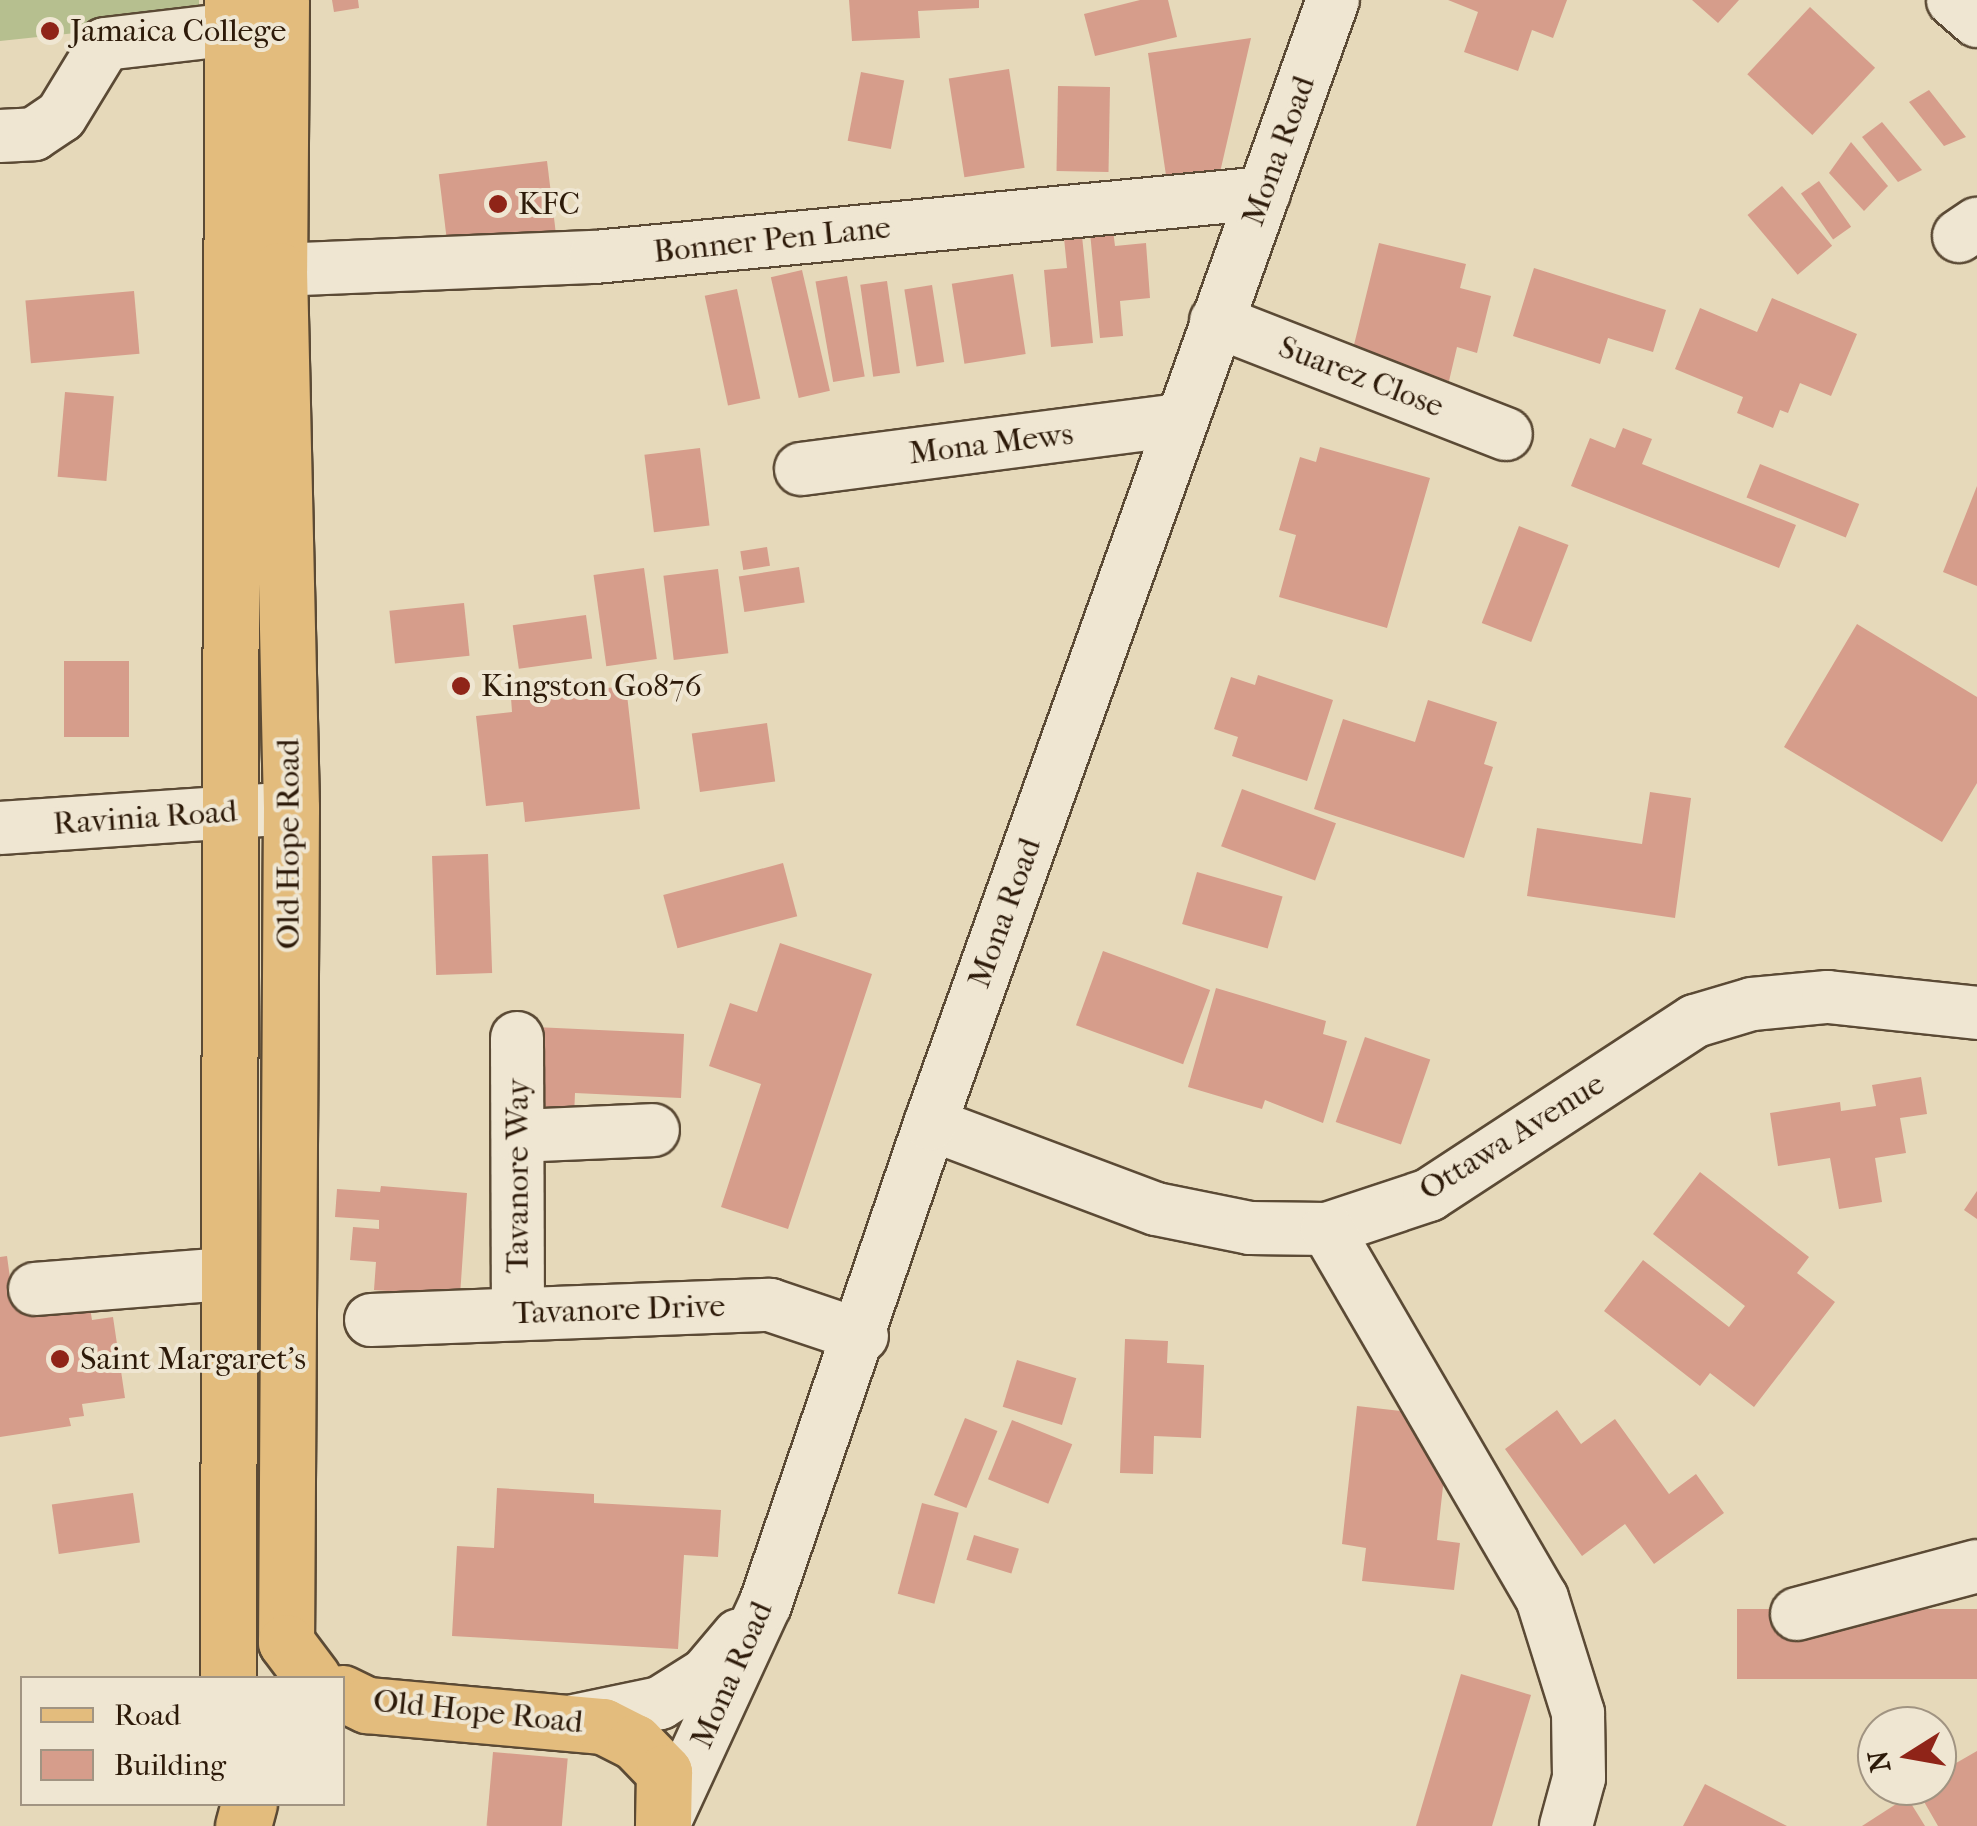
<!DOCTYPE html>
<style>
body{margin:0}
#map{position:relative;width:1977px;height:1826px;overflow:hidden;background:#e6d9ba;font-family:"IM FELL French Canon",serif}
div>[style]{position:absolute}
.green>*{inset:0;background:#b6bf8f}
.building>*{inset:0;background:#d69d8b;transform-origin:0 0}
.roads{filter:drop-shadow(2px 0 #5b4a35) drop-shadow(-2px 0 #5b4a35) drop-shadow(0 2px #5b4a35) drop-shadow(0 -2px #5b4a35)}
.minor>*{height:52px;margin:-26px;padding:0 26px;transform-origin:26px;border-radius:26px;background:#efe6d2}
.major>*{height:55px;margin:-27.5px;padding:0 27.5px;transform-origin:27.5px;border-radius:27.5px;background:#e3bc7d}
.dots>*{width:28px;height:28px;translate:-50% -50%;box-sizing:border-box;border:5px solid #efe6d2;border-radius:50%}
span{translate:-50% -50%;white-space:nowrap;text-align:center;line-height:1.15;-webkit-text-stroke:8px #efe6d2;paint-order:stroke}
.poi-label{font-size:32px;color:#2d1a09}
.left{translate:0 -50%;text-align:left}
.street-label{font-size:32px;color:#2d1a09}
.legend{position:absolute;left:20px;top:1676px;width:325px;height:130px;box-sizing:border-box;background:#efe6d2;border:2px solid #a19482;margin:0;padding:12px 18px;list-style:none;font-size:30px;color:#2d1a09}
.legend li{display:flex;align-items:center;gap:20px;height:50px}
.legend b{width:50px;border:2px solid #a19482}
.north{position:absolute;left:1857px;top:1706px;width:100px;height:100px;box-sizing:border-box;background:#efe6d2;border:2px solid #a19482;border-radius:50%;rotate:259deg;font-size:28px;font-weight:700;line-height:40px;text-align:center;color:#2d1a09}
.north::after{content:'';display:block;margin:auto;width:35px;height:45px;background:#8f2418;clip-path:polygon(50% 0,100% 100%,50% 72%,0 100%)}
</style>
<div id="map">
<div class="green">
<div style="clip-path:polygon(0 0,199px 0,199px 20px,0 41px)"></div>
</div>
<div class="building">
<div style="clip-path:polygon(332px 0,358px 0,359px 8px,334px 12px)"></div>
<div style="clip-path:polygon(849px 0,979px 0,979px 8px,918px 11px,920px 38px,852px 41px)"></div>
<div style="clip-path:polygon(1140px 0,1168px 0,1177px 37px,1095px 56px,1084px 14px)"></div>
<div style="clip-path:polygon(1448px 0,1567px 0,1553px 38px,1532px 30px,1518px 71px,1464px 52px,1478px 12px)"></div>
<div style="clip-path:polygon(1692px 0,1739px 0,1718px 23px)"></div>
<div style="left:1810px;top:7px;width:89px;height:92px;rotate:43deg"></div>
<div style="clip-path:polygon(1251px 38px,1218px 181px,1168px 189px,1148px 53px)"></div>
<div style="left:1009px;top:69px;width:100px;height:61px;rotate:81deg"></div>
<div style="left:861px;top:72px;width:44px;height:70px;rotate:11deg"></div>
<div style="left:1058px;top:86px;width:52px;height:85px;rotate:1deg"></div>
<div style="clip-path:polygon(1929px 90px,1966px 137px,1944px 146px,1909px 102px)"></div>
<div style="clip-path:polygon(1882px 122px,1922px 170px,1898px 182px,1862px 137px)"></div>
<div style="clip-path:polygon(1851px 142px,1888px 186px,1864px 211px,1829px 173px)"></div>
<div style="left:547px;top:161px;width:73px;height:109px;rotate:83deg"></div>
<div style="left:1819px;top:181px;width:56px;height:22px;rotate:55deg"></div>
<div style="left:1782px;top:186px;width:78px;height:45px;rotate:50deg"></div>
<div style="clip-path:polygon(1113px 230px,1115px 246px,1146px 243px,1150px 298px,1120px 301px,1123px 336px,1100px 338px,1090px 232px)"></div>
<div style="clip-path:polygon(1082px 236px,1093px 343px,1051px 347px,1044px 270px,1067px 268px,1064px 238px)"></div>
<div style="clip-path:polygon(1379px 243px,1466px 264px,1460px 288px,1491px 296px,1477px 353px,1457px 347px,1449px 381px,1351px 357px)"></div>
<div style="clip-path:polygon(1534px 268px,1666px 310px,1653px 352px,1608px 338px,1600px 364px,1513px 336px)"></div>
<div style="left:802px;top:270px;width:124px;height:32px;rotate:77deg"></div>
<div style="left:1013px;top:274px;width:81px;height:62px;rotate:81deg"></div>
<div style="left:847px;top:276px;width:102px;height:32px;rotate:80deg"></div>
<div style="left:887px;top:281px;width:93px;height:27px;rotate:82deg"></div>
<div style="left:932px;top:285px;width:78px;height:28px;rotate:81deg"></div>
<div style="left:737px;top:289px;width:112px;height:33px;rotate:78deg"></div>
<div style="left:134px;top:291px;width:63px;height:109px;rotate:85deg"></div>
<div style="clip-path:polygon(1772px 298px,1857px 334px,1831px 396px,1800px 383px,1788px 413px,1780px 410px,1773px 428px,1737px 413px,1743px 397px,1675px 369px,1700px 308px,1757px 332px)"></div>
<div style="left:65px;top:392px;width:49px;height:85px;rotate:5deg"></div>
<div style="clip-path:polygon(1623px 428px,1652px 439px,1642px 464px,1796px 525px,1779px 568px,1571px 486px,1590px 438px,1615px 448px)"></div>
<div style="clip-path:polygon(1320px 447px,1430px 478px,1387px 628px,1279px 597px,1296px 535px,1279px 530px,1300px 457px,1316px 462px)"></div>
<div style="left:700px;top:448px;width:78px;height:56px;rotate:83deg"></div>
<div style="left:1760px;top:464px;width:107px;height:36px;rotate:22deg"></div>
<div style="clip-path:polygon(1977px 486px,1977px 586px,1943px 572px)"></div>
<div style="left:1519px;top:526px;width:53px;height:104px;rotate:21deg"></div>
<div style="left:767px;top:547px;width:19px;height:27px;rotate:81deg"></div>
<div style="left:799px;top:567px;width:36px;height:61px;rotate:81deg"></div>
<div style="left:644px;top:568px;width:92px;height:51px;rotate:82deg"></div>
<div style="left:718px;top:569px;width:85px;height:55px;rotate:83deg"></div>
<div style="left:464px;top:603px;width:53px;height:75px;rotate:84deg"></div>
<div style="left:586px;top:615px;width:44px;height:74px;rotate:82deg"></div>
<div style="clip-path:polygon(1857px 624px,1977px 697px,1977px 783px,1942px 842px,1784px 747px)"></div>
<div style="left:64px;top:661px;width:65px;height:76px"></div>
<div style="clip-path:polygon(1258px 675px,1333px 700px,1307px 781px,1232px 756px,1238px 737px,1214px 729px,1231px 677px,1255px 685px)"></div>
<div style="clip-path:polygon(626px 686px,640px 809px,525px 822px,523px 802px,486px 806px,476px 716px,512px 712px,511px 698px)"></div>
<div style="clip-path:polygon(1428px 700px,1497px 722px,1484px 764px,1493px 767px,1464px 858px,1314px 809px,1343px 719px,1415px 742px)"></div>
<div style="left:767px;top:723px;width:59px;height:76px;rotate:82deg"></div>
<div style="left:1242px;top:789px;width:100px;height:61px;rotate:20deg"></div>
<div style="clip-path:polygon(1650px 792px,1691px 798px,1675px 918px,1527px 896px,1537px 828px,1642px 844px)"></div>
<div style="left:488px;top:854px;width:119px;height:56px;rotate:88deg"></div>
<div style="left:783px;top:863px;width:55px;height:124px;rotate:75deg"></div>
<div style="left:1197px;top:872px;width:89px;height:54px;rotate:16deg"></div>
<div style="clip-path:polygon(780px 943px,872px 974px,788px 1229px,721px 1207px,761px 1084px,709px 1066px,730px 1003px,757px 1012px)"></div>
<div style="left:1103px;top:951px;width:114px;height:79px;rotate:20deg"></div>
<div style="clip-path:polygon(1216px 988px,1326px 1021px,1323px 1034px,1347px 1041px,1323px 1123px,1265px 1100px,1262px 1109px,1188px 1087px)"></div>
<div style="clip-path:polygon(535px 1027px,684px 1034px,681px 1098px,575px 1093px,574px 1117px,538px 1115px)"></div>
<div style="left:1365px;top:1037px;width:69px;height:90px;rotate:19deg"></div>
<div style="clip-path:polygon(1921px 1077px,1927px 1114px,1900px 1118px,1906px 1153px,1875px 1158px,1882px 1202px,1839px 1209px,1830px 1158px,1778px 1166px,1770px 1113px,1840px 1102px,1841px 1111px,1876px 1106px,1872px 1085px)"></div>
<div style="clip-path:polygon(1700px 1172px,1809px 1257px,1797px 1273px,1835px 1302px,1754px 1407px,1710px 1373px,1700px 1386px,1604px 1311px,1643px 1260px,1729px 1327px,1745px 1306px,1653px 1234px)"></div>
<div style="clip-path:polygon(381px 1186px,467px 1193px,460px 1296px,374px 1290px,376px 1262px,350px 1260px,353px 1227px,379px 1229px,379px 1220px,335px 1217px,337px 1189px,380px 1192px)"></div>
<div style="clip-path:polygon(1977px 1191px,1977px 1219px,1964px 1210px)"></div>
<div style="clip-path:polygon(7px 1256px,13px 1300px,87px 1289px,92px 1320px,113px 1317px,125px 1398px,82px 1404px,84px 1416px,69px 1418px,71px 1426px,0 1437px,0 1257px)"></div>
<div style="clip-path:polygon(1125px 1339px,1168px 1341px,1167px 1363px,1204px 1365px,1201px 1438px,1154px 1436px,1153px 1474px,1120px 1473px)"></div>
<div style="left:1017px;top:1360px;width:62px;height:49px;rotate:17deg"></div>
<div style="clip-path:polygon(1357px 1406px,1427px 1414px,1423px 1448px,1447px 1451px,1437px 1540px,1460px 1543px,1454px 1590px,1362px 1581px,1366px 1548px,1342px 1544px)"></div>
<div style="clip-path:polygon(1557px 1410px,1581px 1444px,1615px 1419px,1669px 1494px,1696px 1474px,1724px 1513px,1654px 1564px,1625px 1524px,1582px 1556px,1505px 1449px)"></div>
<div style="left:965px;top:1418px;width:35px;height:83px;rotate:22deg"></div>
<div style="left:1012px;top:1420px;width:65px;height:64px;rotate:22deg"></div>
<div style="clip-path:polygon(497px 1488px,594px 1494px,594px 1503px,721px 1510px,718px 1557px,684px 1555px,678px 1649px,452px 1636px,457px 1546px,494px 1548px)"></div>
<div style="left:133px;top:1493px;width:50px;height:82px;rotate:82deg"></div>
<div style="left:922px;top:1503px;width:38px;height:94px;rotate:15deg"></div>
<div style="left:974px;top:1535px;width:47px;height:26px;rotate:17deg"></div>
<div style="left:1977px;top:1609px;width:70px;height:240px;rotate:90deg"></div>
<div style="clip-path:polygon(1461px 1674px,1531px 1695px,1492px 1826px,1416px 1826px)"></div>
<div style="clip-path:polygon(1977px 1751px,1977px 1826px,1938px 1826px,1915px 1786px,1937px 1786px,1937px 1774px)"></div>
<div style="left:493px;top:1752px;width:75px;height:74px;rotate:5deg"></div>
<div style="clip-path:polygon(1705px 1784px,1787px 1826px,1683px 1826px)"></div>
<div style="clip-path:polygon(1907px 1797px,1925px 1826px,1862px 1826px)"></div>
</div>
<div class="roads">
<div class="minor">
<div style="left:1953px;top:0;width:32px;rotate:41deg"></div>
<div style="left:0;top:136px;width:34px;rotate:-3deg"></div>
<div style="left:34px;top:134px;width:32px;rotate:-34deg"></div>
<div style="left:61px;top:116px;width:84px;rotate:-58.6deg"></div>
<div style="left:105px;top:44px;width:128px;rotate:-6.7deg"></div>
<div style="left:1959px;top:236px;width:22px;rotate:-34deg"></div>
<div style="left:279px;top:270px;width:316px;rotate:-2.4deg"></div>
<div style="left:595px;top:257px;width:672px;rotate:-5.46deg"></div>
<div style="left:1216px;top:321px;width:311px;rotate:21.3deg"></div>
<div style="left:801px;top:469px;width:382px;rotate:-7.4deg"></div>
<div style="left:0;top:828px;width:292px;rotate:-3.9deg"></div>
<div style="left:517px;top:1038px;width:276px;rotate:89.8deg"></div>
<div style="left:930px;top:1124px;width:241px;rotate:20.6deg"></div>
<div style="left:1156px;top:1209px;width:96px;rotate:11.4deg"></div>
<div style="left:1250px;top:1228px;width:77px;rotate:0.7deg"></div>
<div style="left:1327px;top:1229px;width:108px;rotate:-18.4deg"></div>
<div style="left:1429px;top:1195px;width:318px;rotate:-33.2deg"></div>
<div style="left:1695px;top:1021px;width:59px;rotate:-16.6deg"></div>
<div style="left:1752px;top:1004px;width:76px;rotate:-5.3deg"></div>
<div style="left:1828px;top:997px;width:150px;rotate:6.1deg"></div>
<div style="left:518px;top:1136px;width:135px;rotate:-2.5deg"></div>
<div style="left:1327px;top:1229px;width:427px;rotate:59.8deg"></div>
<div style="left:1542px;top:1598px;width:121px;rotate:72.6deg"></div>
<div style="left:1578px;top:1713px;width:65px;rotate:89.1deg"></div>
<div style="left:1579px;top:1778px;width:50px;rotate:105.2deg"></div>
<div style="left:35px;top:1289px;width:192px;rotate:-4.5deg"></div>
<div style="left:371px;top:1320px;width:399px;rotate:-2.2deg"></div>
<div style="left:770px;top:1305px;width:97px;rotate:18.6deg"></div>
<div style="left:1797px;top:1614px;width:186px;rotate:-14.9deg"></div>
<div style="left:574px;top:1721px;width:88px;rotate:-11.8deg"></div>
<div style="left:660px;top:1703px;width:54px;rotate:-32.2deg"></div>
<div style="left:706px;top:1674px;width:51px;rotate:-49.8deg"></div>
<div style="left:665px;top:1821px;width:238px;rotate:-65.2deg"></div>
<div style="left:765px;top:1605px;width:509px;rotate:-71.07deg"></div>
<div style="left:930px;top:1124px;width:1194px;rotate:-70.28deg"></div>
</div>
<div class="major">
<div style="left:281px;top:0;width:270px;rotate:90.4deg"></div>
<div style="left:279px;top:270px;width:538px;rotate:88.72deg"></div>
<div style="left:291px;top:808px;width:834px;rotate:90.34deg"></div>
<div style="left:286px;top:1642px;width:45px;rotate:53.1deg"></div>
<div style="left:228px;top:1678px;width:1678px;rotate:-89.86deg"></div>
<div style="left:342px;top:1693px;width:28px;rotate:26deg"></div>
<div style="left:367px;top:1705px;width:237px;rotate:5.1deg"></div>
<div style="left:603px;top:1726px;width:36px;rotate:27deg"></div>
<div style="left:635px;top:1742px;width:42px;rotate:46deg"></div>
<div style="left:664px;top:1772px;width:54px;rotate:91.1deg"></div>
<div style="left:243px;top:1826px;width:23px;rotate:-75deg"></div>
</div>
</div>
<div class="dots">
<div style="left:50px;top:31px;background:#8f2418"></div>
<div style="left:498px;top:204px;background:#8f2418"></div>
<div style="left:461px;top:686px;background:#8f2418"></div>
<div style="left:60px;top:1359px;background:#8f2418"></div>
</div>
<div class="poi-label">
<span class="left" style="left:70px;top:31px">Jamaica College</span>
<span class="left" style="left:518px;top:204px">KFC</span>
<span class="left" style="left:481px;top:686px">Kingston Go876</span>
<span class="left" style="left:80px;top:1359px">Saint Margaret's</span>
</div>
<div class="street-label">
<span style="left:1279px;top:151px;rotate:-70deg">Mona Road</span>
<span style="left:772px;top:240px;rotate:-6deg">Bonner Pen Lane</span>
<span style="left:1361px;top:377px;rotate:21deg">Suarez Close</span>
<span style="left:991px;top:444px;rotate:-7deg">Mona Mews</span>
<span style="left:145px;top:818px;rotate:-4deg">Ravinia Road</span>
<span style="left:289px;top:844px;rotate:-90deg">Old Hope Road</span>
<span style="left:1005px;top:913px;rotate:-70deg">Mona Road</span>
<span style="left:1512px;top:1137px;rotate:-32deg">Ottawa Avenue</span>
<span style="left:518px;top:1176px;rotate:-90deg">Tavanore Way</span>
<span style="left:619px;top:1310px;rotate:-2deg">Tavanore Drive</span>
<span style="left:732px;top:1675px;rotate:-66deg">Mona Road</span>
<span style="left:478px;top:1712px;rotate:6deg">Old Hope Road</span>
</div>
<ul class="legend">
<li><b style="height:12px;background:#e3bc7d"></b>Road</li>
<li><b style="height:28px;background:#d69d8b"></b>Building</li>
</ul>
<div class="north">N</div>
</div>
